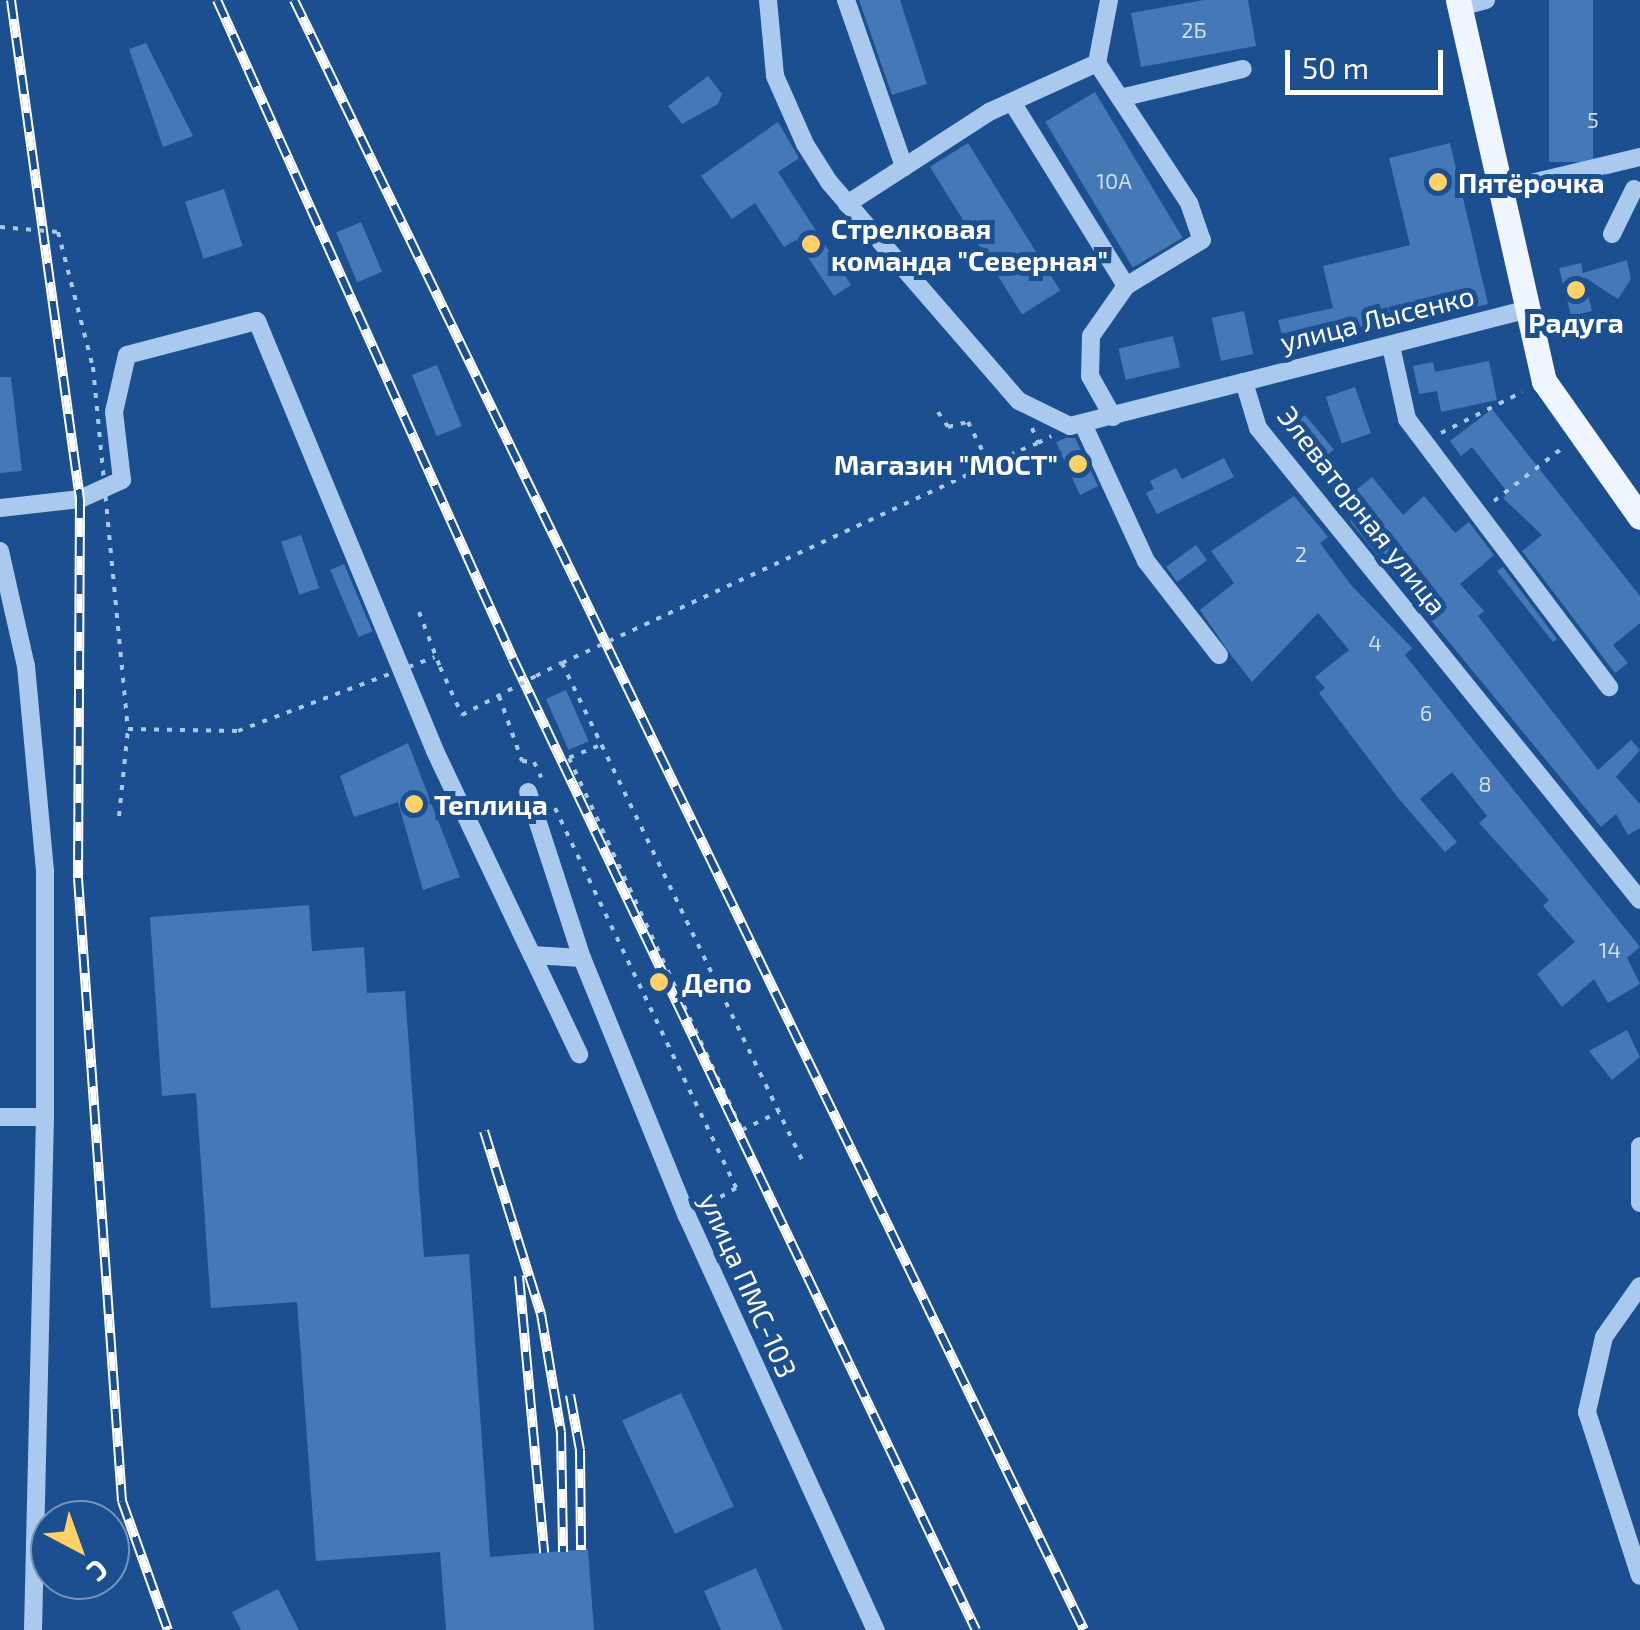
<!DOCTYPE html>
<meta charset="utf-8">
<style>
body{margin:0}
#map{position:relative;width:1640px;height:1630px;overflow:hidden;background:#1b4f8f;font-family:"Exo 2",sans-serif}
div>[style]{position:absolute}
.building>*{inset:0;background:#4478b7;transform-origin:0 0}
.path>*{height:4px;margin-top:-2px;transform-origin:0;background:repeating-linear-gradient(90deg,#a9c9ee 0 5px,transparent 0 13px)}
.minor>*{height:18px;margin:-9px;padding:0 9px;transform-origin:9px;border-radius:9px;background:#a9c9ee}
.major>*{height:25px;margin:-12.5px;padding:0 12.5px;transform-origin:12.5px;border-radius:12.5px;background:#f0f6ff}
.rail>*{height:10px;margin-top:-5px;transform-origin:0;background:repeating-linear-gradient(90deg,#1b4f8f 0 19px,#fff 0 38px);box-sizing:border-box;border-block:2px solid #fff}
.path-bridge>*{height:4px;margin-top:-2px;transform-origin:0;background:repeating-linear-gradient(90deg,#a9c9ee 0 5px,transparent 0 13px)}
.dots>*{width:28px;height:28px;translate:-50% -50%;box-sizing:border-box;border:5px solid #1b4f8f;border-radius:50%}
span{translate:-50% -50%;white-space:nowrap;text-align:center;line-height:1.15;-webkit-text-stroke:10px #1b4f8f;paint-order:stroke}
.number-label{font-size:22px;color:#d0dded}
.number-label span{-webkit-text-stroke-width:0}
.poi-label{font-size:28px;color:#fff;font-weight:700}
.left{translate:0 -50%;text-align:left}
.right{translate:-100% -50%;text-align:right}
.street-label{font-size:28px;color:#fff}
.north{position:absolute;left:30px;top:1500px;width:100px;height:100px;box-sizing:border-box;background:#1b4f8f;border:2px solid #7695bc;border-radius:50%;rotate:139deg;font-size:28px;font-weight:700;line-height:40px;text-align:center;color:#fff}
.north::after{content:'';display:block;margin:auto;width:35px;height:45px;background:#ffd166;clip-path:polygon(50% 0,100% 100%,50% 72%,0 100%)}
.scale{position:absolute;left:1285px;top:50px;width:158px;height:45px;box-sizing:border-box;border:5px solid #fff;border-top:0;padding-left:12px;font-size:30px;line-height:35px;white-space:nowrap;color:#fff;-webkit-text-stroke:8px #1b4f8f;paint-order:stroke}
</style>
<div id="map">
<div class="building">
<div style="clip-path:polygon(859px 0,900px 0,927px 84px,892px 95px)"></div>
<div style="clip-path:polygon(1204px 0,1248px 0,1256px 46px,1141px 67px,1131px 13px)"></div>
<div style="left:1549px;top:0;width:44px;height:162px"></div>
<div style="clip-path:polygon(146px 43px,193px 136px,163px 147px,129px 49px)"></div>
<div style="clip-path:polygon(708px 76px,722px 94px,718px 104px,682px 124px,668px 106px)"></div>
<div style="left:1095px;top:92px;width:170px;height:58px;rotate:59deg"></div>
<div style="clip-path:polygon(778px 122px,799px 158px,778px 172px,851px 285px,834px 296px,796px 240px,784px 247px,755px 203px,732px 219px,701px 176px)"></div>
<div style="left:968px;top:143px;width:174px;height:45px;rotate:58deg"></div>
<div style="clip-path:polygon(1450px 143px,1488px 304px,1340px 339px,1338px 331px,1284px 343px,1278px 320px,1333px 308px,1323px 266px,1410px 245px,1389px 158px)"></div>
<div style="left:224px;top:189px;width:60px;height:41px;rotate:72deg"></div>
<div style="left:361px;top:222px;width:54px;height:27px;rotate:67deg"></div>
<div style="clip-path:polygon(1627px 260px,1631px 279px,1618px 299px,1584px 277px,1592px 311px,1571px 316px,1559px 268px,1581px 263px,1583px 273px)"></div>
<div style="left:1244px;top:311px;width:44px;height:33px;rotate:78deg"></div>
<div style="left:1173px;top:336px;width:32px;height:56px;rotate:77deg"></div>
<div style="clip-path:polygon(1489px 361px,1497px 400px,1441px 412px,1437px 391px,1419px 394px,1413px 366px,1433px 362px,1435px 372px)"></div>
<div style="left:437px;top:365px;width:66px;height:27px;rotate:68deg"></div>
<div style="clip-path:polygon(0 377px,11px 377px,22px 471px,0 473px)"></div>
<div style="left:1355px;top:387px;width:49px;height:31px;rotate:71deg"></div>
<div style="clip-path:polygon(1492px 409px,1640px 596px,1640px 623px,1613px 645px,1628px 663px,1615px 673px,1522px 551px,1542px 535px,1503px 498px,1508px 493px,1472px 447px,1461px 456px,1450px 441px)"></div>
<div style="left:1305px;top:415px;width:45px;height:26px;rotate:50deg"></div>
<div style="clip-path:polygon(1066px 438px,1075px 438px,1098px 486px,1080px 495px,1056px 442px)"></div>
<div style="clip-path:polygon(1224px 458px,1234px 477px,1157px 514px,1146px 493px,1154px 489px,1150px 481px,1176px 468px,1182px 479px)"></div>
<div style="clip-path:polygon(1372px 477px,1403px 515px,1424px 496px,1455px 533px,1469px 522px,1494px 555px,1460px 584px,1484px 611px,1478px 616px,1598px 770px,1631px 740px,1640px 750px,1616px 777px,1640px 804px,1640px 828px,1628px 835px,1616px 814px,1601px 827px,1352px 524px,1341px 502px)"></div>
<div style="clip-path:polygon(1294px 496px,1328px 537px,1320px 543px,1351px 585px,1412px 648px,1405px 655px,1640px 947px,1627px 958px,1640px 984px,1608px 1003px,1594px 979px,1562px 1007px,1537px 974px,1575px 942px,1543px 906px,1549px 900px,1479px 823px,1487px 816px,1452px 772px,1420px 799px,1457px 842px,1445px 852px,1399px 799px,1319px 693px,1325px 688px,1315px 677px,1349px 650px,1318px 613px,1252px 682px,1231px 655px,1200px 610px,1234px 583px,1211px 551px)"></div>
<div style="left:301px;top:535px;width:56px;height:21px;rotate:71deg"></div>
<div style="left:1196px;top:545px;width:19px;height:37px;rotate:54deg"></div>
<div style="left:344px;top:564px;width:73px;height:15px;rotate:67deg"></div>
<div style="clip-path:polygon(1503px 567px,1557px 639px,1553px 642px,1497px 571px)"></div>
<div style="left:566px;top:690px;width:56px;height:22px;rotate:66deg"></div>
<div style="clip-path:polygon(408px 743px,460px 877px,423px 890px,398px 802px,354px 817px,340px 776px)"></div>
<div style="clip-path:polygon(309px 905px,312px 951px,364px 947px,367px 993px,405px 991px,424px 1257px,469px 1254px,490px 1557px,588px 1549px,594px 1630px,446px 1630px,440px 1552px,316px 1561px,297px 1302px,211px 1308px,196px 1093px,162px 1096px,150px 917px)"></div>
<div style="clip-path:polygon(1627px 1030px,1640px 1057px,1612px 1080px,1589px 1051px)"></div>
<div style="left:681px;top:1393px;width:125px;height:65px;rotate:65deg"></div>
<div style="clip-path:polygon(756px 1568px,783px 1630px,721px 1630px,704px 1591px)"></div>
<div style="clip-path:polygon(278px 1589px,299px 1630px,241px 1630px,232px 1612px)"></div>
</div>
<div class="path">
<div style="left:938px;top:412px;width:18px;rotate:56deg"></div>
<div style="left:948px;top:427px;width:21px;rotate:-14deg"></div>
<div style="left:968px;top:422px;width:47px;rotate:63.4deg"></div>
<div style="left:1032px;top:428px;width:16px;rotate:68deg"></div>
<div style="left:1038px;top:443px;width:15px;rotate:-28deg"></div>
<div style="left:1441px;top:433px;width:91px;rotate:-26.8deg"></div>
<div style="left:1021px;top:450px;width:18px;rotate:-22deg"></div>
<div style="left:1494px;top:501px;width:90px;rotate:-37.8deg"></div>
<div style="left:419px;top:612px;width:59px;rotate:69.1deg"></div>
<div style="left:536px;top:676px;width:29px;rotate:-27deg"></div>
<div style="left:562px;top:663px;width:556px;rotate:64.22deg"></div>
<div style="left:499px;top:696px;width:69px;rotate:70.5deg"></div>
<div style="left:522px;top:761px;width:12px;rotate:5deg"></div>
<div style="left:534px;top:762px;width:17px;rotate:65deg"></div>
<div style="left:598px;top:746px;width:31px;rotate:158deg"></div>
<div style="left:569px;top:758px;width:410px;rotate:65.1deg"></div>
<div style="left:742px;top:1130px;width:41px;rotate:-25.9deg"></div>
<div style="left:555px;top:808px;width:421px;rotate:64.5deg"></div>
<div style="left:736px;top:1188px;width:39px;rotate:150deg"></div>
<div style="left:119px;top:816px;width:87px;rotate:-84.1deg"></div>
</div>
<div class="minor">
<div style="left:768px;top:0;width:76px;rotate:84.7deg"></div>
<div style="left:775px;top:76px;width:74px;rotate:66.2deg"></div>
<div style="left:805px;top:144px;width:45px;rotate:57.7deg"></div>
<div style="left:829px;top:182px;width:290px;rotate:49.1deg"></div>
<div style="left:1019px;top:401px;width:57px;rotate:26.1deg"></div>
<div style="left:1070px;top:426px;width:179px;rotate:-14.2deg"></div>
<div style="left:1244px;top:382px;width:48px;rotate:73.1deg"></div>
<div style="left:1258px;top:428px;width:607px;rotate:51.02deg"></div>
<div style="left:846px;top:0;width:177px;rotate:70.8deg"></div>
<div style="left:1460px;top:7px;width:27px;rotate:-15deg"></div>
<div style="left:1097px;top:63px;width:168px;rotate:56.7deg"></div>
<div style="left:1189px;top:203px;width:39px;rotate:71deg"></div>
<div style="left:1202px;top:240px;width:89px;rotate:148.8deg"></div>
<div style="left:1120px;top:98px;width:126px;rotate:-13.3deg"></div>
<div style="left:1012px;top:102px;width:216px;rotate:58.2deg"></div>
<div style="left:1126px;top:286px;width:61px;rotate:125deg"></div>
<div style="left:1091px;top:336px;width:40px;rotate:91.4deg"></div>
<div style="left:1090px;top:376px;width:47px;rotate:60.7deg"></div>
<div style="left:1498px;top:191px;width:146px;rotate:-13.5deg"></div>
<div style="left:847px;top:204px;width:169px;rotate:-32.9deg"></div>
<div style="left:989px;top:112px;width:119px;rotate:-24.4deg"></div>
<div style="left:1097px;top:63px;width:64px;rotate:-79.2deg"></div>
<div style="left:1612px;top:234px;width:50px;rotate:-63.9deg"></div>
<div style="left:1391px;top:346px;width:75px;rotate:77.6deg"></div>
<div style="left:1407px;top:419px;width:336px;rotate:53deg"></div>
<div style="left:1244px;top:382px;width:289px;rotate:-14.4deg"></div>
<div style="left:1083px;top:424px;width:151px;rotate:65.3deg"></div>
<div style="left:1146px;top:561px;width:119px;rotate:52.2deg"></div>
<div style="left:0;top:508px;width:81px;rotate:-6.4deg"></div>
<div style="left:80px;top:499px;width:46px;rotate:-24.3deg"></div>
<div style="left:122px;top:480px;width:68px;rotate:-96.7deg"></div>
<div style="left:114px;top:412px;width:58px;rotate:-77.2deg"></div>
<div style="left:127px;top:355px;width:134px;rotate:-14.7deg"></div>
<div style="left:257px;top:321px;width:465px;rotate:67.5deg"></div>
<div style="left:435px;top:751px;width:226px;rotate:64.6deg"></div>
<div style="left:532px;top:955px;width:50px;rotate:3.4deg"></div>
<div style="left:0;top:551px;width:118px;rotate:77.3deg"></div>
<div style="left:26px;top:666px;width:206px;rotate:84.7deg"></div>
<div style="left:45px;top:871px;width:246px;rotate:90deg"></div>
<div style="left:45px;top:1117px;width:45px;rotate:180deg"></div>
<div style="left:528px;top:792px;width:175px;rotate:72deg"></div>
<div style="left:582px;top:958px;width:279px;rotate:67.9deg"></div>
<div style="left:687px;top:1216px;width:455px;rotate:65.5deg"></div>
<div style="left:532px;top:955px;width:110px;rotate:64.6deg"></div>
<div style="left:1640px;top:1146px;width:57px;rotate:90deg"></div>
<div style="left:1640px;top:1286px;width:62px;rotate:125.2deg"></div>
<div style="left:1604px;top:1337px;width:77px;rotate:102.8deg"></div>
<div style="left:1587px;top:1412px;width:172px;rotate:72.1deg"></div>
<div style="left:33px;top:1630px;width:513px;rotate:-88.66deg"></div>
</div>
<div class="major">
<div style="left:1458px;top:0;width:391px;rotate:77.3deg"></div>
<div style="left:1544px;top:381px;width:166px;rotate:54.8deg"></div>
</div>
<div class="rail">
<div style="left:11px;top:0;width:504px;rotate:82.13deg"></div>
<div style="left:80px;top:499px;width:379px;rotate:90.3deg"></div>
<div style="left:78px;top:878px;width:625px;rotate:85.96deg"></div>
<div style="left:122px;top:1501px;width:137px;rotate:70.4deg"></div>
<div style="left:217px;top:0;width:722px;rotate:65.81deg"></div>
<div style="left:513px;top:659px;width:1076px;rotate:64.51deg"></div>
<div style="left:294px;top:0;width:1811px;rotate:64.14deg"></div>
<div style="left:484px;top:1131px;width:192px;rotate:72.7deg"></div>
<div style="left:541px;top:1314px;width:120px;rotate:80.4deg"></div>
<div style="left:561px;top:1432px;width:120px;rotate:89deg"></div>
<div style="left:519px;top:1276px;width:278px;rotate:84.8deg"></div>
<div style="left:570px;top:1395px;width:56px;rotate:79.7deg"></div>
<div style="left:580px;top:1450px;width:100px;rotate:89.4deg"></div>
</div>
<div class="path-bridge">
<div style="left:0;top:227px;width:58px;rotate:4.9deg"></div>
<div style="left:58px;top:232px;width:139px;rotate:75.5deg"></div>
<div style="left:93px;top:367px;width:364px;rotate:84.5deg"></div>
<div style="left:128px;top:729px;width:110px;rotate:1deg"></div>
<div style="left:238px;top:731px;width:210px;rotate:-20.6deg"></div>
<div style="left:562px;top:663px;width:506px;rotate:-24.89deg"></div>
<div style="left:440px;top:667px;width:53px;rotate:65.4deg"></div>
<div style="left:462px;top:715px;width:84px;rotate:-27.8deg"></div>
</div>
<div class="dots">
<div style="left:1438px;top:182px;background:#ffd166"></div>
<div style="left:811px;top:244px;background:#ffd166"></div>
<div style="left:1576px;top:290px;background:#ffd166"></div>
<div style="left:1078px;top:464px;background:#ffd166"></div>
<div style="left:414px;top:804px;background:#ffd166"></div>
<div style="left:659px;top:982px;background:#ffd166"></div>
</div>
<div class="number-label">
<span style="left:1194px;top:30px">2Б</span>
<span style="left:1593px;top:120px">5</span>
<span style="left:1114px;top:181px">10А</span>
<span style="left:1301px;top:554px">2</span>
<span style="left:1375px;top:643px">4</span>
<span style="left:1426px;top:713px">6</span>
<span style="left:1485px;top:784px">8</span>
<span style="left:1610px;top:950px">14</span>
</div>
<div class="poi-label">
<span class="left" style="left:1458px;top:182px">Пятёрочка</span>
<span class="left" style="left:831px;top:244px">Стрелковая<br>команда "Северная"</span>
<span style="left:1576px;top:322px">Радуга</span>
<span class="right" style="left:1058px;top:464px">Магазин "МОСТ"</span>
<span class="left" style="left:434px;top:804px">Теплица</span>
<span class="left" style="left:682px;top:982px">Депо</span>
</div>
<div class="street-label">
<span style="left:1377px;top:318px;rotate:-14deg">улица Лысенко</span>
<span style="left:1363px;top:510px;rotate:52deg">Элеваторная улица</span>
<span style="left:749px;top:1285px;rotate:66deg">улица ПМС-103</span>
</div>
<div class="north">С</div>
<div class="scale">50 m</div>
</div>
